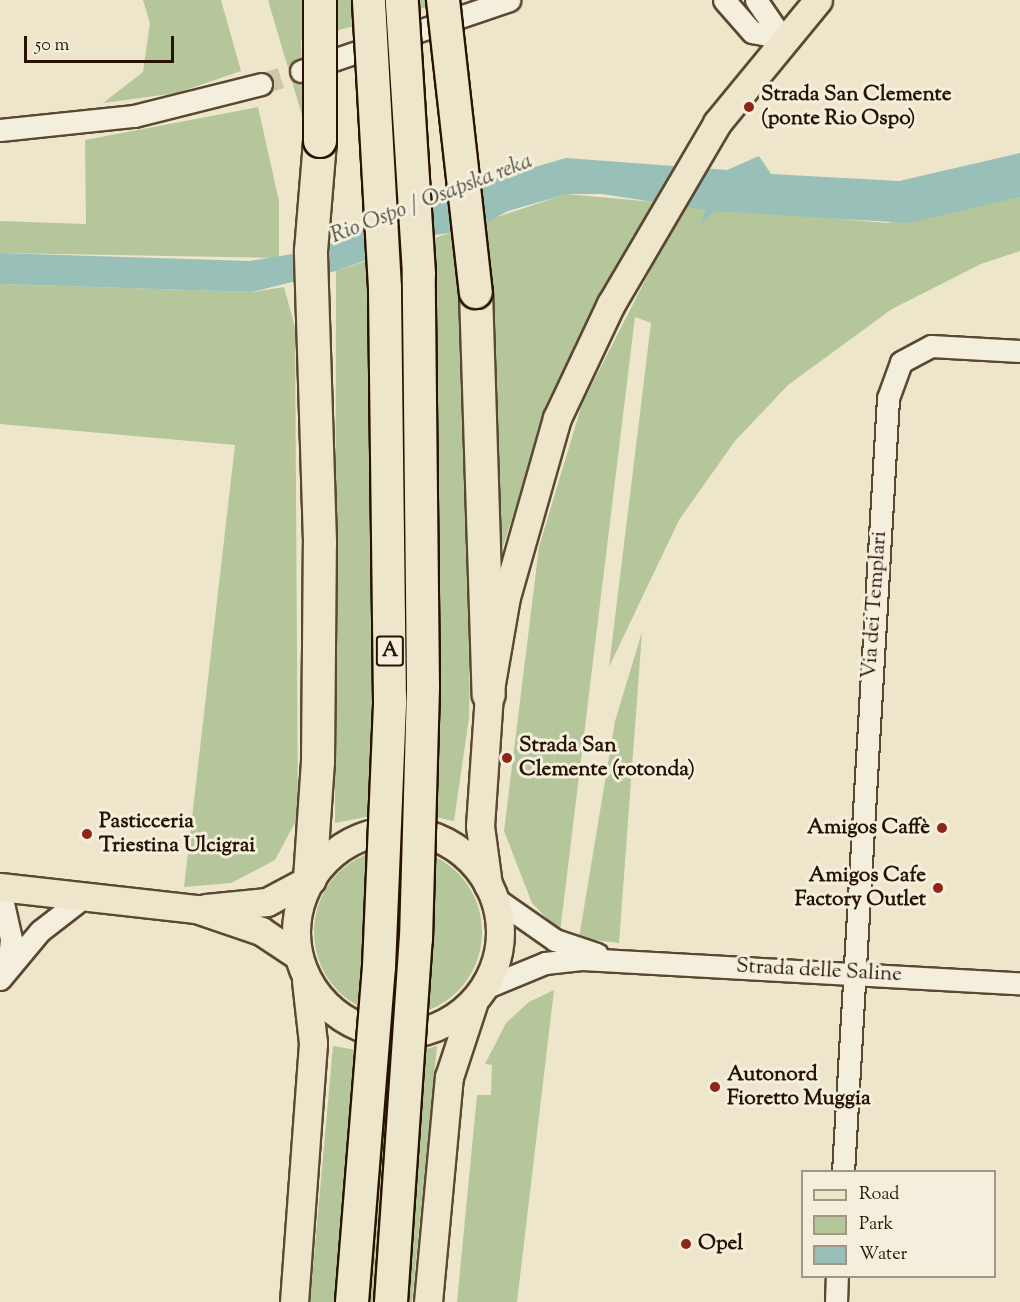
<!DOCTYPE html>
<meta charset="utf-8">
<style>
body{margin:0}
#map{position:relative;width:1020px;height:1302px;overflow:hidden;background:#eee6ca;font-family:"Sorts Mill Goudy",serif}
div>[style]{position:absolute}
.green>*{inset:0;background:#b5c69a}
.round{border-radius:50%}
.water>*{inset:0;background:#99bfb9}
.minor-tunnel>*{height:21px;margin-top:-10.5px;transform-origin:0;background:repeating-linear-gradient(90deg,#d0c6ac 0 21px,transparent 0 31px)}
.roads{filter:drop-shadow(2px 0 #5a4832) drop-shadow(-2px 0 #5a4832) drop-shadow(0 2px #5a4832) drop-shadow(0 -2px #5a4832)}
.minor>*{height:21px;margin:-10.5px;padding:0 10.5px;transform-origin:10.5px;border-radius:10.5px;background:#f4efdd}
.major>*{height:27px;margin:-13.5px;padding:0 13.5px;transform-origin:13.5px;border-radius:13.5px;background:#eee6ca}
.major>.ring{margin:-13.5px;padding:0;box-sizing:content-box;background:none;border:27px solid #eee6ca;border-radius:50%}
.highway>*{height:32px;margin:-16px;padding:0 16px;transform-origin:16px;border-radius:16px;background:#eee6ca}
.bridges{filter:drop-shadow(2px 0 #281300) drop-shadow(-2px 0 #281300) drop-shadow(0 2px #281300) drop-shadow(0 -2px #281300)}
.highway-bridge>*{height:32px;margin:-16px;padding:0 16px;transform-origin:16px;border-radius:16px;background:#eee6ca}
.dots>*{width:16px;height:16px;translate:-50% -50%;box-sizing:border-box;border:3px solid #f4efdd;border-radius:50%}
span{translate:-50% -50%;white-space:nowrap;text-align:center;line-height:1.15;-webkit-text-stroke:6px #f4efdd;paint-order:stroke}
.shield-label span{padding:2px 4px;background:#f4efdd;border:2px solid;border-radius:4px;-webkit-text-stroke-width:0}
.shield-label{font-size:20px;color:#281300;font-weight:700}
.poi-label{font-size:21px;color:#281300;font-weight:700}
.left{translate:0 -50%;text-align:left}
.right{translate:-100% -50%;text-align:right}
.street-label{font-size:21px;color:#281300}
.water-label{font-size:22px;color:#504f41;font-style:italic}
.legend{position:absolute;left:801px;top:1170px;width:195px;height:108px;box-sizing:border-box;background:#f4efdd;border:2px solid #a29785;margin:0;padding:8px 10px;list-style:none;font-size:18px;color:#281300}
.legend li{display:flex;align-items:center;gap:12px;height:30px}
.legend b{width:30px;border:2px solid #a29785}
.scale{position:absolute;left:24px;top:36px;width:150px;height:27px;box-sizing:border-box;border:3px solid #281300;border-top:0;padding-left:8px;font-size:18px;line-height:21px;white-space:nowrap;color:#281300;-webkit-text-stroke:4px #f4efdd;paint-order:stroke}
</style>
<div id="map">
<div class="green">
<div style="clip-path:polygon(143px 0,221px 0,241px 71px,177px 93px,103px 103px,143px 72px,150px 23px)"></div>
<div style="clip-path:polygon(268px 0,454px 0,301px 40px,304px 122px)"></div>
<div style="clip-path:polygon(258px 107px,279px 201px,279px 258px,0 253px,0 221px,86px 224px,85px 140px)"></div>
<div style="clip-path:polygon(566px 194px,887px 223px,1020px 197px,1020px 251px,981px 264px,892px 309px,788px 385px,735px 441px,679px 520px,609px 667px,651px 323px,635px 317px,560px 932px,532px 903px,504px 831px,539px 547px,582px 404px,654px 263px,646px 242px,633px 235px,540px 432px,500px 556px,493px 289px,458px 293px,471px 564px,469px 718px,454px 821px,402px 810px,335px 823px,336px 271px)"></div>
<div style="clip-path:polygon(0 284px,252px 292px,284px 287px,295px 327px,298px 817px,275px 860px,231px 883px,184px 887px,235px 445px,0 424px)"></div>
<div style="clip-path:polygon(642px 632px,619px 943px,579px 938px,615px 721px)"></div>
<div class="round" style="left:314px;top:848px;width:168px;height:168px"></div>
<div style="clip-path:polygon(554px 990px,517px 1302px,457px 1302px,477px 1095px,491px 1095px,492px 1065px,485px 1064px,506px 1023px,529px 1002px)"></div>
<div style="clip-path:polygon(333px 1046px,398px 1057px,437px 1046px,412px 1302px,310px 1302px)"></div>
</div>
<div class="water">
<div style="clip-path:polygon(1020px 153px,1020px 197px,908px 223px,714px 211px,701px 225px,705px 210px,602px 194px,567px 194px,508px 211px,475px 229px,435px 235px,336px 271px,252px 292px,0 284px,0 253px,250px 261px,311px 251px,483px 182px,566px 158px,727px 170px,759px 156px,771px 174px,899px 181px)"></div>
</div>
<div class="minor-tunnel">
<div style="left:261px;top:84px;width:42px;rotate:-18deg"></div>
</div>
<div class="roads">
<div class="minor">
<div style="left:724px;top:0;width:43px;rotate:48.8deg"></div>
<div style="left:752px;top:32px;width:31px;rotate:11deg"></div>
<div style="left:782px;top:38px;width:46px;rotate:-124.4deg"></div>
<div style="left:301px;top:71px;width:220px;rotate:-18.8deg"></div>
<div style="left:0;top:130px;width:135px;rotate:-6deg"></div>
<div style="left:134px;top:116px;width:131px;rotate:-14.1deg"></div>
<div style="left:0;top:890px;width:50px;rotate:77.3deg"></div>
<div style="left:11px;top:939px;width:29px;rotate:96deg"></div>
<div style="left:492px;top:896px;width:77px;rotate:34.9deg"></div>
<div style="left:555px;top:940px;width:44px;rotate:18.4deg"></div>
<div style="left:0;top:979px;width:62px;rotate:-50.2deg"></div>
<div style="left:40px;top:931px;width:56px;rotate:-37.7deg"></div>
<div style="left:482px;top:989px;width:68px;rotate:-22.4deg"></div>
<div style="left:545px;top:963px;width:39px;rotate:-6deg"></div>
<div style="left:584px;top:959px;width:437px;rotate:3.2deg"></div>
<div style="left:843px;top:1172px;width:775px;rotate:-86.67deg"></div>
<div style="left:888px;top:398px;width:38px;rotate:-70deg"></div>
<div style="left:901px;top:362px;width:34px;rotate:-28deg"></div>
<div style="left:931px;top:346px;width:89px;rotate:3.2deg"></div>
<div style="left:836px;top:1302px;width:26px;rotate:-88deg"></div>
</div>
<div class="major">
<div class="ring" style="left:296px;top:830px;width:177px;height:177px"></div>
<div style="left:488px;top:885px;width:60px;rotate:-97.7deg"></div>
<div style="left:480px;top:826px;width:131px;rotate:-86.1deg"></div>
<div style="left:489px;top:695px;width:99px;rotate:-80.2deg"></div>
<div style="left:506px;top:597px;width:186px;rotate:-74.1deg"></div>
<div style="left:557px;top:418px;width:126px;rotate:-64.7deg"></div>
<div style="left:611px;top:304px;width:210px;rotate:-59.6deg"></div>
<div style="left:717px;top:123px;width:159px;rotate:-50.6deg"></div>
<div style="left:0;top:887px;width:197px;rotate:6.4deg"></div>
<div style="left:196px;top:909px;width:69px;rotate:18.7deg"></div>
<div style="left:261px;top:931px;width:43px;rotate:33.7deg"></div>
<div style="left:206px;top:908px;width:61px;rotate:-5.6deg"></div>
<div style="left:267px;top:902px;width:49px;rotate:-28.1deg"></div>
<div style="left:294px;top:1302px;width:260px;rotate:-85.8deg"></div>
<div style="left:313px;top:1043px;width:62px;rotate:-96.4deg"></div>
<div style="left:428px;top:1302px;width:226px;rotate:-84.7deg"></div>
<div style="left:449px;top:1077px;width:77px;rotate:-71.8deg"></div>
</div>
<div class="highway">
<div style="left:476px;top:292px;width:403px;rotate:88.2deg"></div>
<div style="left:310px;top:879px;width:117px;rotate:-86.1deg"></div>
<div style="left:318px;top:762px;width:220px;rotate:-89.5deg"></div>
<div style="left:320px;top:542px;width:291px;rotate:-91.8deg"></div>
<div style="left:311px;top:251px;width:110px;rotate:-85.3deg"></div>
</div>
</div>
<div class="bridges">
<div class="highway-bridge">
<div style="left:443px;top:0;width:294px;rotate:83.6deg"></div>
<div style="left:320px;top:141px;width:141px;rotate:-90deg"></div>
<div style="left:352px;top:1302px;width:336px;rotate:-85.4deg"></div>
<div style="left:379px;top:967px;width:266px;rotate:-87.6deg"></div>
<div style="left:390px;top:701px;width:413px;rotate:-90.7deg"></div>
<div style="left:385px;top:288px;width:288px;rotate:-93.2deg"></div>
<div style="left:391px;top:1302px;width:364px;rotate:-86.1deg"></div>
<div style="left:416px;top:939px;width:252px;rotate:-88.4deg"></div>
<div style="left:423px;top:687px;width:413px;rotate:-90.6deg"></div>
<div style="left:419px;top:274px;width:275px;rotate:-93.6deg"></div>
</div>
</div>
<div class="dots">
<div style="left:749px;top:107px;background:#8f2418"></div>
<div style="left:507px;top:758px;background:#8f2418"></div>
<div style="left:942px;top:828px;background:#8f2418"></div>
<div style="left:87px;top:834px;background:#8f2418"></div>
<div style="left:938px;top:888px;background:#8f2418"></div>
<div style="left:715px;top:1087px;background:#8f2418"></div>
<div style="left:686px;top:1244px;background:#8f2418"></div>
</div>
<div class="shield-label">
<span style="left:390px;top:651px">A</span>
</div>
<div class="poi-label">
<span class="left" style="left:761px;top:107px">Strada San Clemente<br>(ponte Rio Ospo)</span>
<span class="left" style="left:519px;top:758px">Strada San<br>Clemente (rotonda)</span>
<span class="left" style="left:99px;top:834px">Pasticceria<br>Triestina Ulcigrai</span>
<span class="right" style="left:930px;top:828px">Amigos Caffè</span>
<span class="right" style="left:926px;top:888px">Amigos Cafe<br>Factory Outlet</span>
<span class="left" style="left:727px;top:1087px">Autonord<br>Fioretto Muggia</span>
<span class="left" style="left:698px;top:1244px">Opel</span>
</div>
<div class="street-label">
<span style="left:875px;top:605px;rotate:-86deg">Via dei Templari</span>
<span style="left:819px;top:971px;rotate:3deg">Strada delle Saline</span>
</div>
<div class="water-label">
<span style="left:432px;top:200px;rotate:-21deg">Rio Ospo / Osapska reka</span>
</div>
<ul class="legend">
<li><b style="height:8px;background:#eee6ca"></b>Road</li>
<li><b style="height:16px;background:#b5c69a"></b>Park</li>
<li><b style="height:16px;background:#99bfb9"></b>Water</li>
</ul>
<div class="scale">50 m</div>
</div>
